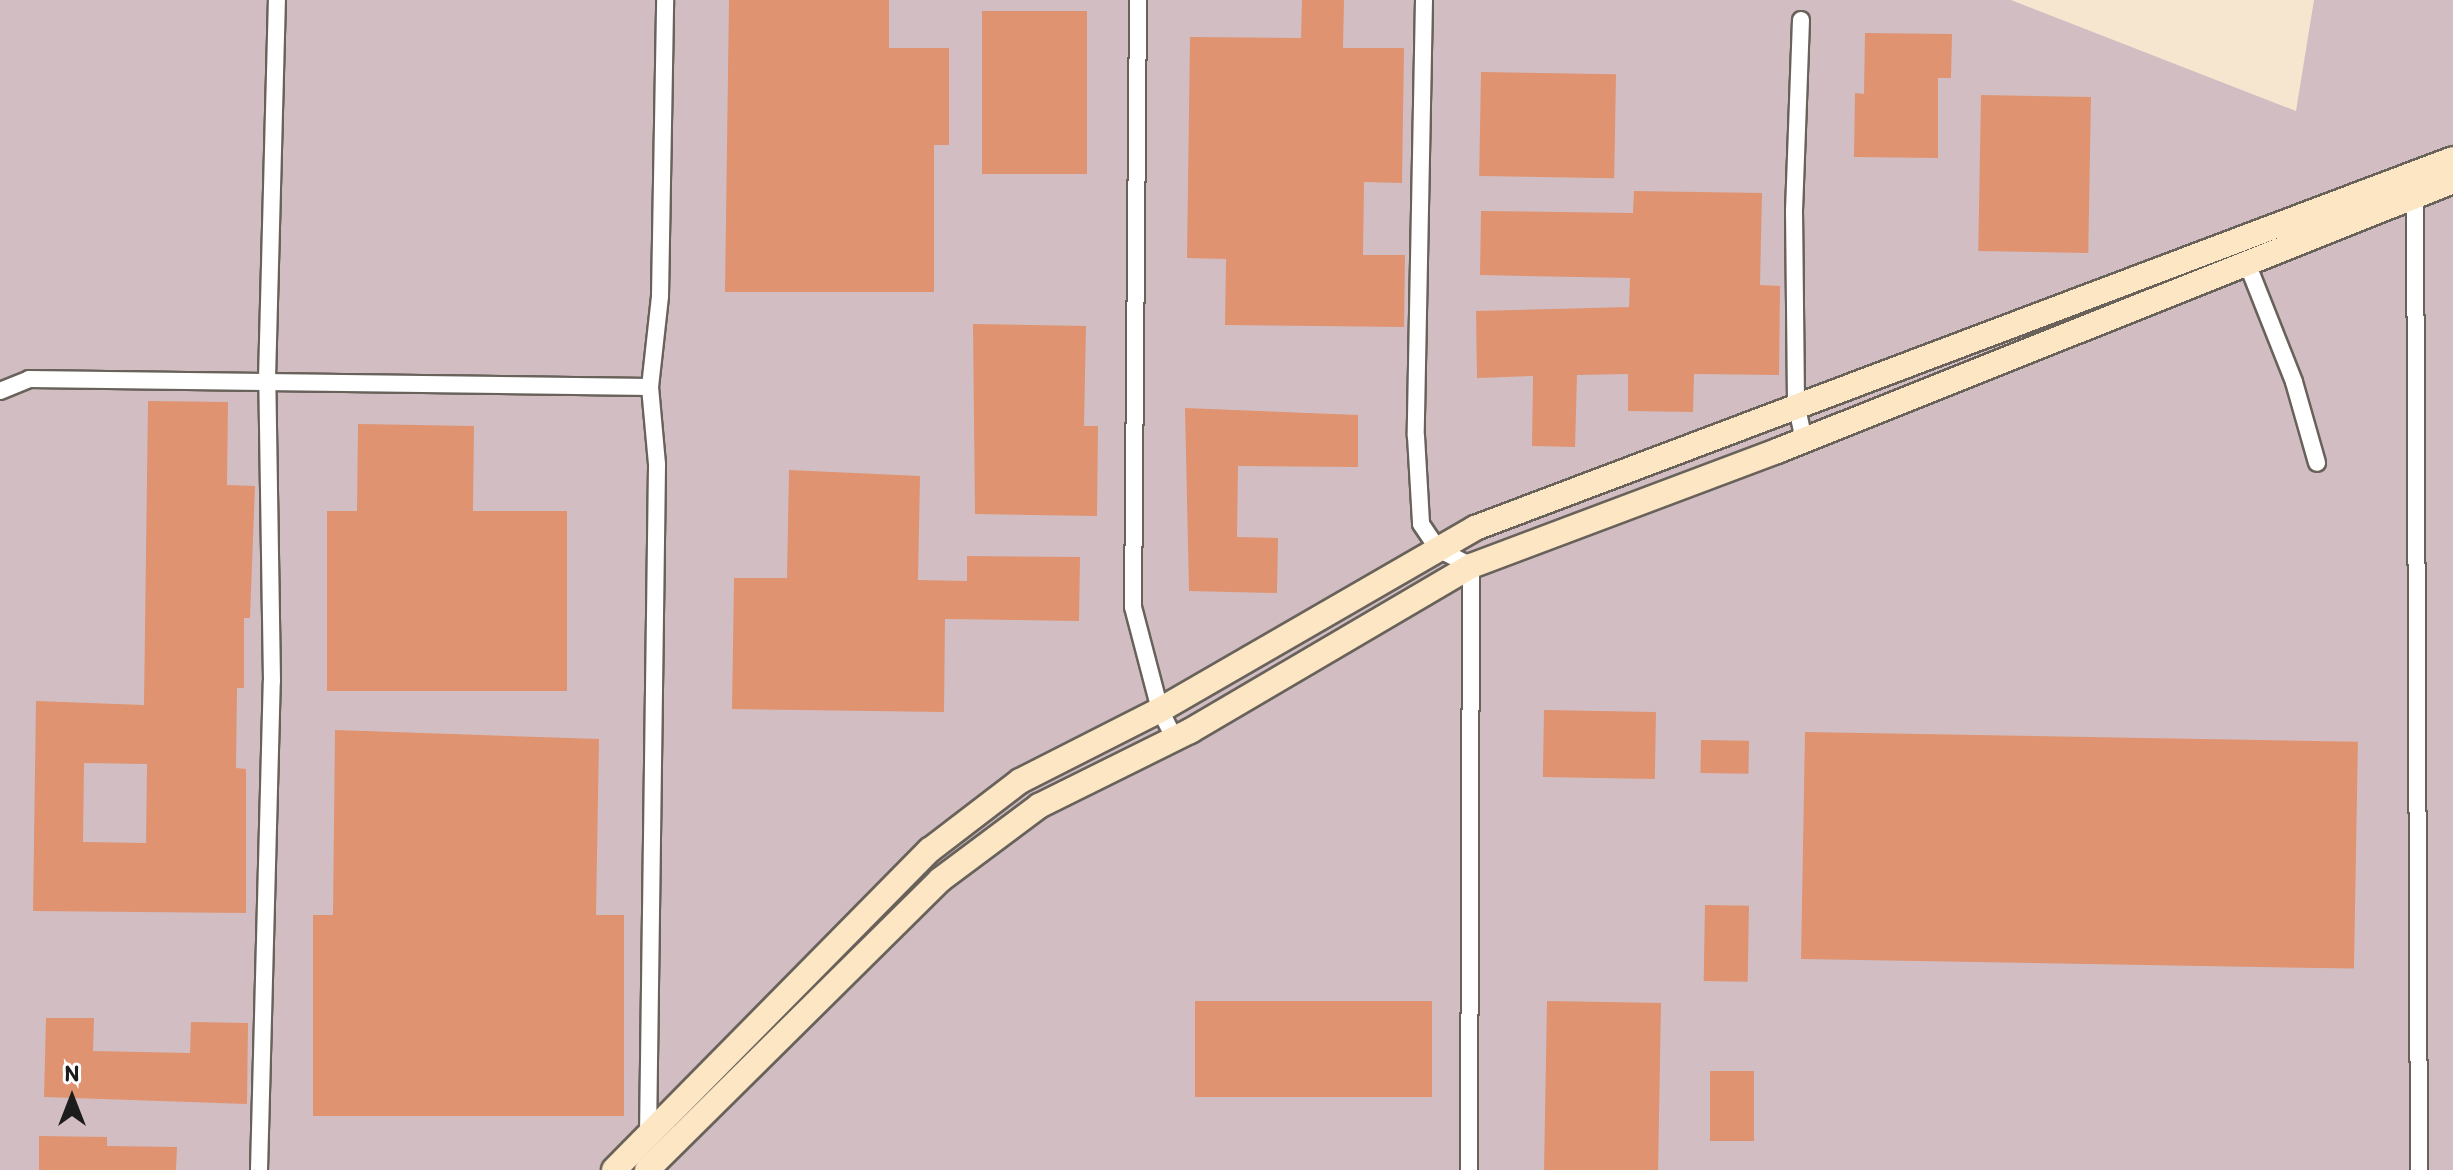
<!DOCTYPE html>
<style>
body{margin:0}
#map{position:relative;width:2453px;height:1170px;overflow:hidden;background:#f6e5cf;font-family:Itim,sans-serif}
div>[style]{position:absolute}
.industrial>*{inset:0;background:#d2bec2}
.building>*{inset:0;background:#df9370;transform-origin:0 0}
.roads{filter:drop-shadow(2px 0 #68625b) drop-shadow(-2px 0 #68625b) drop-shadow(0 2px #68625b) drop-shadow(0 -2px #68625b)}
.street>*{height:16px;margin:-8px;padding:0 8px;transform-origin:8px;border-radius:8px;background:#fff}
.secondary>*{height:24px;margin:-12px;padding:0 12px;transform-origin:12px;border-radius:12px;background:#fce6c4}
span{translate:-50% -50%;white-space:nowrap;text-align:center;line-height:1.15;-webkit-text-stroke:8px #fff;paint-order:stroke}
.north{position:absolute;left:32px;top:1058px;width:80px;height:80px;-webkit-text-stroke:6px #fff;paint-order:stroke;rotate:0deg;font-size:22px;font-weight:700;line-height:32px;text-align:center;color:#1c1c1c}
.north::after{content:'';display:block;margin:auto;width:28px;height:36px;background:#1c1c1c;clip-path:polygon(50% 0,100% 100%,50% 72%,0 100%)}
</style>
<div id="map">
<div class="industrial">
<div style="clip-path:polygon(0 0,2011px 0,2296px 111px,2314px 0,2453px 0,2453px 1170px,0 1170px)"></div>
</div>
<div class="building">
<div style="clip-path:polygon(729px 0,889px 0,889px 48px,949px 48px,949px 145px,934px 145px,934px 292px,725px 292px)"></div>
<div style="clip-path:polygon(1302px 0,1344px 0,1343px 48px,1404px 48px,1402px 183px,1364px 182px,1363px 255px,1405px 255px,1404px 327px,1225px 325px,1226px 259px,1187px 258px,1190px 37px,1301px 38px)"></div>
<div style="left:982px;top:11px;width:105px;height:163px"></div>
<div style="clip-path:polygon(1865px 33px,1952px 34px,1951px 78px,1938px 78px,1938px 158px,1854px 157px,1855px 93px,1864px 94px)"></div>
<div style="left:1481px;top:72px;width:135px;height:104px;rotate:1deg"></div>
<div style="left:1981px;top:95px;width:110px;height:156px;rotate:1deg"></div>
<div style="clip-path:polygon(1634px 191px,1762px 193px,1760px 285px,1780px 286px,1779px 375px,1694px 374px,1693px 412px,1628px 411px,1628px 374px,1577px 375px,1575px 447px,1532px 446px,1533px 376px,1477px 378px,1476px 311px,1629px 307px,1630px 278px,1480px 275px,1481px 211px,1633px 213px)"></div>
<div style="clip-path:polygon(973px 324px,1086px 326px,1084px 426px,1098px 426px,1097px 516px,975px 514px)"></div>
<div style="clip-path:polygon(evenodd,148px 401px,228px 402px,227px 485px,255px 486px,250px 618px,244px 618px,244px 688px,237px 688px,236px 768px,246px 769px,246px 913px,33px 911px,36px 701px,144px 705px,148px 401px,84px 763px,147px 764px,146px 843px,83px 842px,84px 763px)"></div>
<div style="clip-path:polygon(1185px 408px,1358px 415px,1358px 467px,1238px 466px,1237px 537px,1278px 538px,1277px 593px,1189px 591px)"></div>
<div style="clip-path:polygon(358px 424px,474px 426px,473px 511px,567px 511px,567px 691px,327px 691px,327px 511px,357px 511px)"></div>
<div style="clip-path:polygon(789px 470px,920px 476px,918px 580px,967px 581px,967px 556px,1080px 557px,1079px 621px,945px 619px,944px 712px,732px 709px,734px 578px,787px 578px)"></div>
<div style="left:1544px;top:710px;width:112px;height:67px;rotate:1deg"></div>
<div style="clip-path:polygon(335px 730px,599px 739px,596px 915px,624px 915px,624px 1116px,313px 1116px,313px 915px,333px 915px)"></div>
<div style="left:1805px;top:732px;width:553px;height:227px;rotate:1deg"></div>
<div style="left:1701px;top:740px;width:48px;height:33px;rotate:1deg"></div>
<div style="left:1705px;top:905px;width:44px;height:76px;rotate:1deg"></div>
<div style="left:1195px;top:1001px;width:237px;height:96px"></div>
<div style="left:1547px;top:1001px;width:114px;height:169px;rotate:1deg"></div>
<div style="clip-path:polygon(46px 1018px,94px 1018px,93px 1051px,190px 1053px,191px 1022px,248px 1023px,247px 1104px,44px 1097px)"></div>
<div style="left:1710px;top:1071px;width:44px;height:70px"></div>
<div style="clip-path:polygon(39px 1136px,107px 1137px,107px 1146px,177px 1147px,176px 1170px,39px 1170px)"></div>
</div>
<div class="roads">
<div class="street">
<div style="left:1138px;top:0;width:607px;rotate:90.47deg"></div>
<div style="left:1133px;top:607px;width:106px;rotate:75.3deg"></div>
<div style="left:1160px;top:710px;width:33px;rotate:63deg"></div>
<div style="left:1424px;top:0;width:436px;rotate:91.1deg"></div>
<div style="left:1416px;top:436px;width:88px;rotate:86.7deg"></div>
<div style="left:1421px;top:524px;width:30px;rotate:56deg"></div>
<div style="left:1438px;top:549px;width:37px;rotate:27deg"></div>
<div style="left:1471px;top:566px;width:604px;rotate:90.19deg"></div>
<div style="left:1801px;top:20px;width:190px;rotate:92.1deg"></div>
<div style="left:1794px;top:210px;width:193px;rotate:89.4deg"></div>
<div style="left:1796px;top:403px;width:39px;rotate:78deg"></div>
<div style="left:2415px;top:188px;width:982px;rotate:89.77deg"></div>
<div style="left:2247px;top:263px;width:128px;rotate:68.4deg"></div>
<div style="left:2294px;top:382px;width:84px;rotate:74.1deg"></div>
<div style="left:0;top:391px;width:31px;rotate:-22deg"></div>
<div style="left:29px;top:379px;width:621px;rotate:0.74deg"></div>
<div style="left:648px;top:1136px;width:672px;rotate:-89.23deg"></div>
<div style="left:657px;top:464px;width:77px;rotate:-95.2deg"></div>
<div style="left:650px;top:387px;width:92px;rotate:-83.7deg"></div>
<div style="left:660px;top:296px;width:296px;rotate:-89deg"></div>
<div style="left:259px;top:1170px;width:489px;rotate:-88.5deg"></div>
<div style="left:272px;top:681px;width:302px;rotate:-90.9deg"></div>
<div style="left:267px;top:379px;width:379px;rotate:-88.5deg"></div>
</div>
<div class="secondary">
<div style="left:614px;top:1170px;width:450px;rotate:-45.4deg"></div>
<div style="left:930px;top:850px;width:113px;rotate:-37.5deg"></div>
<div style="left:1020px;top:781px;width:157px;rotate:-26.9deg"></div>
<div style="left:1160px;top:710px;width:364px;rotate:-30deg"></div>
<div style="left:1475px;top:528px;width:1045px;rotate:-20.67deg"></div>
<div style="left:647px;top:1170px;width:412px;rotate:-44.7deg"></div>
<div style="left:940px;top:880px;width:124px;rotate:-36.8deg"></div>
<div style="left:1039px;top:806px;width:169px;rotate:-26.4deg"></div>
<div style="left:1190px;top:731px;width:326px;rotate:-30.4deg"></div>
<div style="left:1471px;top:566px;width:327px;rotate:-20.6deg"></div>
<div style="left:1777px;top:451px;width:728px;rotate:-21.77deg"></div>
</div>
</div>
<div class="north">N</div>
</div>
